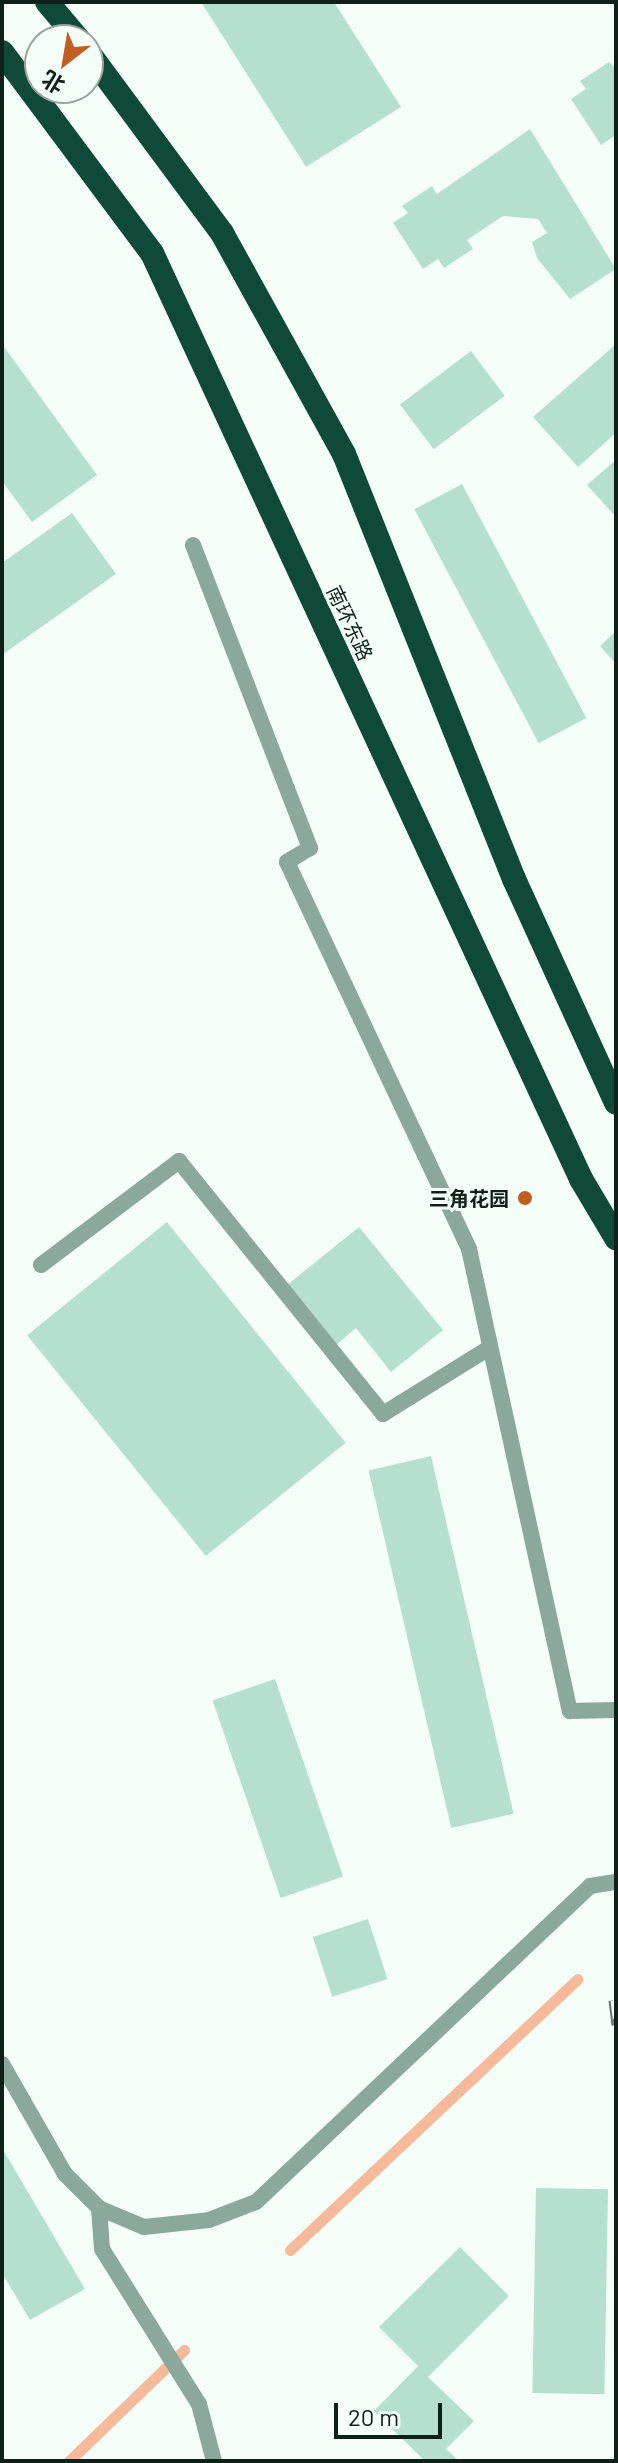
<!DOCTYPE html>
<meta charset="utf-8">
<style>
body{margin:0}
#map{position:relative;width:618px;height:2463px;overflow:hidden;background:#f5fdf9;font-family:Barlow,"Noto Sans SC",sans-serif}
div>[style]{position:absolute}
.stream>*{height:11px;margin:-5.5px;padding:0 5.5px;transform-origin:5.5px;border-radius:5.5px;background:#f6b99a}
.building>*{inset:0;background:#b5dfce;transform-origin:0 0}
.lane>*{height:16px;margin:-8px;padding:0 8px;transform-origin:8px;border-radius:8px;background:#8ba89c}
.highway>*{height:24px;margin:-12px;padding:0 12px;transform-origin:12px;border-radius:12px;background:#0f4938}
.rail>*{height:9px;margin-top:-4.5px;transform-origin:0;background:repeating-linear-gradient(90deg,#f5fdf9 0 18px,#66736e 0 36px);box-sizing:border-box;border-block:2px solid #66736e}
.dots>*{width:22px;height:22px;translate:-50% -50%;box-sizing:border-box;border:4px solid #f5fdf9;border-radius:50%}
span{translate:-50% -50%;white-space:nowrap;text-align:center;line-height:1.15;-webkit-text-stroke:6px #f5fdf9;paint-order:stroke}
.street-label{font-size:20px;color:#0f1f19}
.poi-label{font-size:20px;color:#0f1f19;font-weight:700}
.right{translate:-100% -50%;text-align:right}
.frame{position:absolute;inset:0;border:4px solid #0f1f19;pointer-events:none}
.north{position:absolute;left:24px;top:24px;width:80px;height:80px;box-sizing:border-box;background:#f5fdf9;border:2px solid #99a49f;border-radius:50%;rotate:211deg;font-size:22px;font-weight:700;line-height:32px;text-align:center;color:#0f1f19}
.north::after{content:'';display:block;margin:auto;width:28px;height:36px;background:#c15f22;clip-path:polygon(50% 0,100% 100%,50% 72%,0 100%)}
.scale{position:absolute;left:334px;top:2403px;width:108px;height:36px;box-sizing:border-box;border:4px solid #0f1f19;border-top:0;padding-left:10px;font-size:24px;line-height:28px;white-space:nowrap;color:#0f1f19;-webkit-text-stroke:6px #f5fdf9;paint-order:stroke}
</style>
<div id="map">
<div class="stream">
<div style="left:290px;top:2250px;width:395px;rotate:-43.3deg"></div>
<div style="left:69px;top:2461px;width:160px;rotate:-44deg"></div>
</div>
<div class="building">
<div style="clip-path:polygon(201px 2px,334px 2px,401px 107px,306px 167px)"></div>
<div style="clip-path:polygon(609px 62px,616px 69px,616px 135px,601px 145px,571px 99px,586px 89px,580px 81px)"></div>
<div style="clip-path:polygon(530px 129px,616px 269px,570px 299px,537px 258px,532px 242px,547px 233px,538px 219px,503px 216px,467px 240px,473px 249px,444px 268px,438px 259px,423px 269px,393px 223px,408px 213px,402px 206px,432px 186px,437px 194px)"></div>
<div style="clip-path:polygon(2px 344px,97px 475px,32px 522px,2px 481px)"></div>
<div style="clip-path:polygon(616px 344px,616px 433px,578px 467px,533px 417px)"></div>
<div style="left:471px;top:351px;width:56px;height:89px;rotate:53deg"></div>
<div style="clip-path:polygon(616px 460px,616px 517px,587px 485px)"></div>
<div style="left:462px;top:484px;width:265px;height:54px;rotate:62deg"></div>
<div style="clip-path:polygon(72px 513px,116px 574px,2px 655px,2px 563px)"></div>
<div style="clip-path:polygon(616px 631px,616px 664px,600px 646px)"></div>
<div style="left:167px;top:1222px;width:284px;height:180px;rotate:51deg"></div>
<div style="clip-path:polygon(359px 1227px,443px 1330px,391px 1372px,356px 1328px,336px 1345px,287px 1285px)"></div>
<div style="left:431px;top:1456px;width:367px;height:64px;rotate:77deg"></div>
<div style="left:275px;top:1679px;width:209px;height:66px;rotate:71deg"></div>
<div style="left:368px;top:1919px;width:63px;height:58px;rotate:72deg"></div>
<div style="clip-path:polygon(2px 2148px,85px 2289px,30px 2320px,2px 2273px)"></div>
<div style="left:536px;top:2188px;width:72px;height:205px;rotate:1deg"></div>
<div style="clip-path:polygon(460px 2247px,509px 2296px,428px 2377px,474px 2421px,446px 2449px,459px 2461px,425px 2461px,374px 2411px,418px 2366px,379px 2327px)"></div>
</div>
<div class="lane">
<div style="left:193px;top:545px;width:325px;rotate:68.9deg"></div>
<div style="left:310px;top:848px;width:27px;rotate:149deg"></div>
<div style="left:287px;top:862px;width:428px;rotate:64.8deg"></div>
<div style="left:469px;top:1249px;width:473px;rotate:77.7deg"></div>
<div style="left:570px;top:1711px;width:46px;rotate:-1.2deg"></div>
<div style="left:41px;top:1265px;width:173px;rotate:-37deg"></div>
<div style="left:179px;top:1161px;width:325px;rotate:51.1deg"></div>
<div style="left:383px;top:1414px;width:125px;rotate:-31.9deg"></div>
<div style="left:2px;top:2064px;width:127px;rotate:60.2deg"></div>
<div style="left:65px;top:2174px;width:48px;rotate:45deg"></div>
<div style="left:99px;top:2208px;width:49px;rotate:22.9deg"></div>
<div style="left:144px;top:2227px;width:65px;rotate:-6.1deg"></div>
<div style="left:209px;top:2220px;width:50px;rotate:-21deg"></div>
<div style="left:256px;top:2202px;width:460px;rotate:-43.4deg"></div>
<div style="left:590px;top:1886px;width:26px;rotate:-9deg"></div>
<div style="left:99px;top:2208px;width:41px;rotate:85.8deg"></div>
<div style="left:102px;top:2249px;width:183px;rotate:58deg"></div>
<div style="left:199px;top:2404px;width:59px;rotate:75.3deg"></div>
</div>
<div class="highway">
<div style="left:47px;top:2px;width:50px;rotate:49.9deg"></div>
<div style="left:2px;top:52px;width:251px;rotate:53.3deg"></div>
<div style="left:152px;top:253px;width:1021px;rotate:65.14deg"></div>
<div style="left:581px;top:1179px;width:69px;rotate:59.3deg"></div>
<div style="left:88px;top:52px;width:225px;rotate:53.5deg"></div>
<div style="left:222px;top:233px;width:252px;rotate:61.1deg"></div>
<div style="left:344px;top:454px;width:458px;rotate:68.2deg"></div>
<div style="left:514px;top:879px;width:246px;rotate:65.5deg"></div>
</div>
<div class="rail">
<div style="left:613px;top:2000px;width:25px;rotate:83deg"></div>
</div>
<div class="dots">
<div style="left:525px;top:1198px;background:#c15f22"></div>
</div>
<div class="street-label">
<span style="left:350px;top:623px;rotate:65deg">南环东路</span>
</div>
<div class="poi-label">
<span class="right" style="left:509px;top:1198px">三角花园</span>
</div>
<div class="frame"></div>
<div class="north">北</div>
<div class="scale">20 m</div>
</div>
